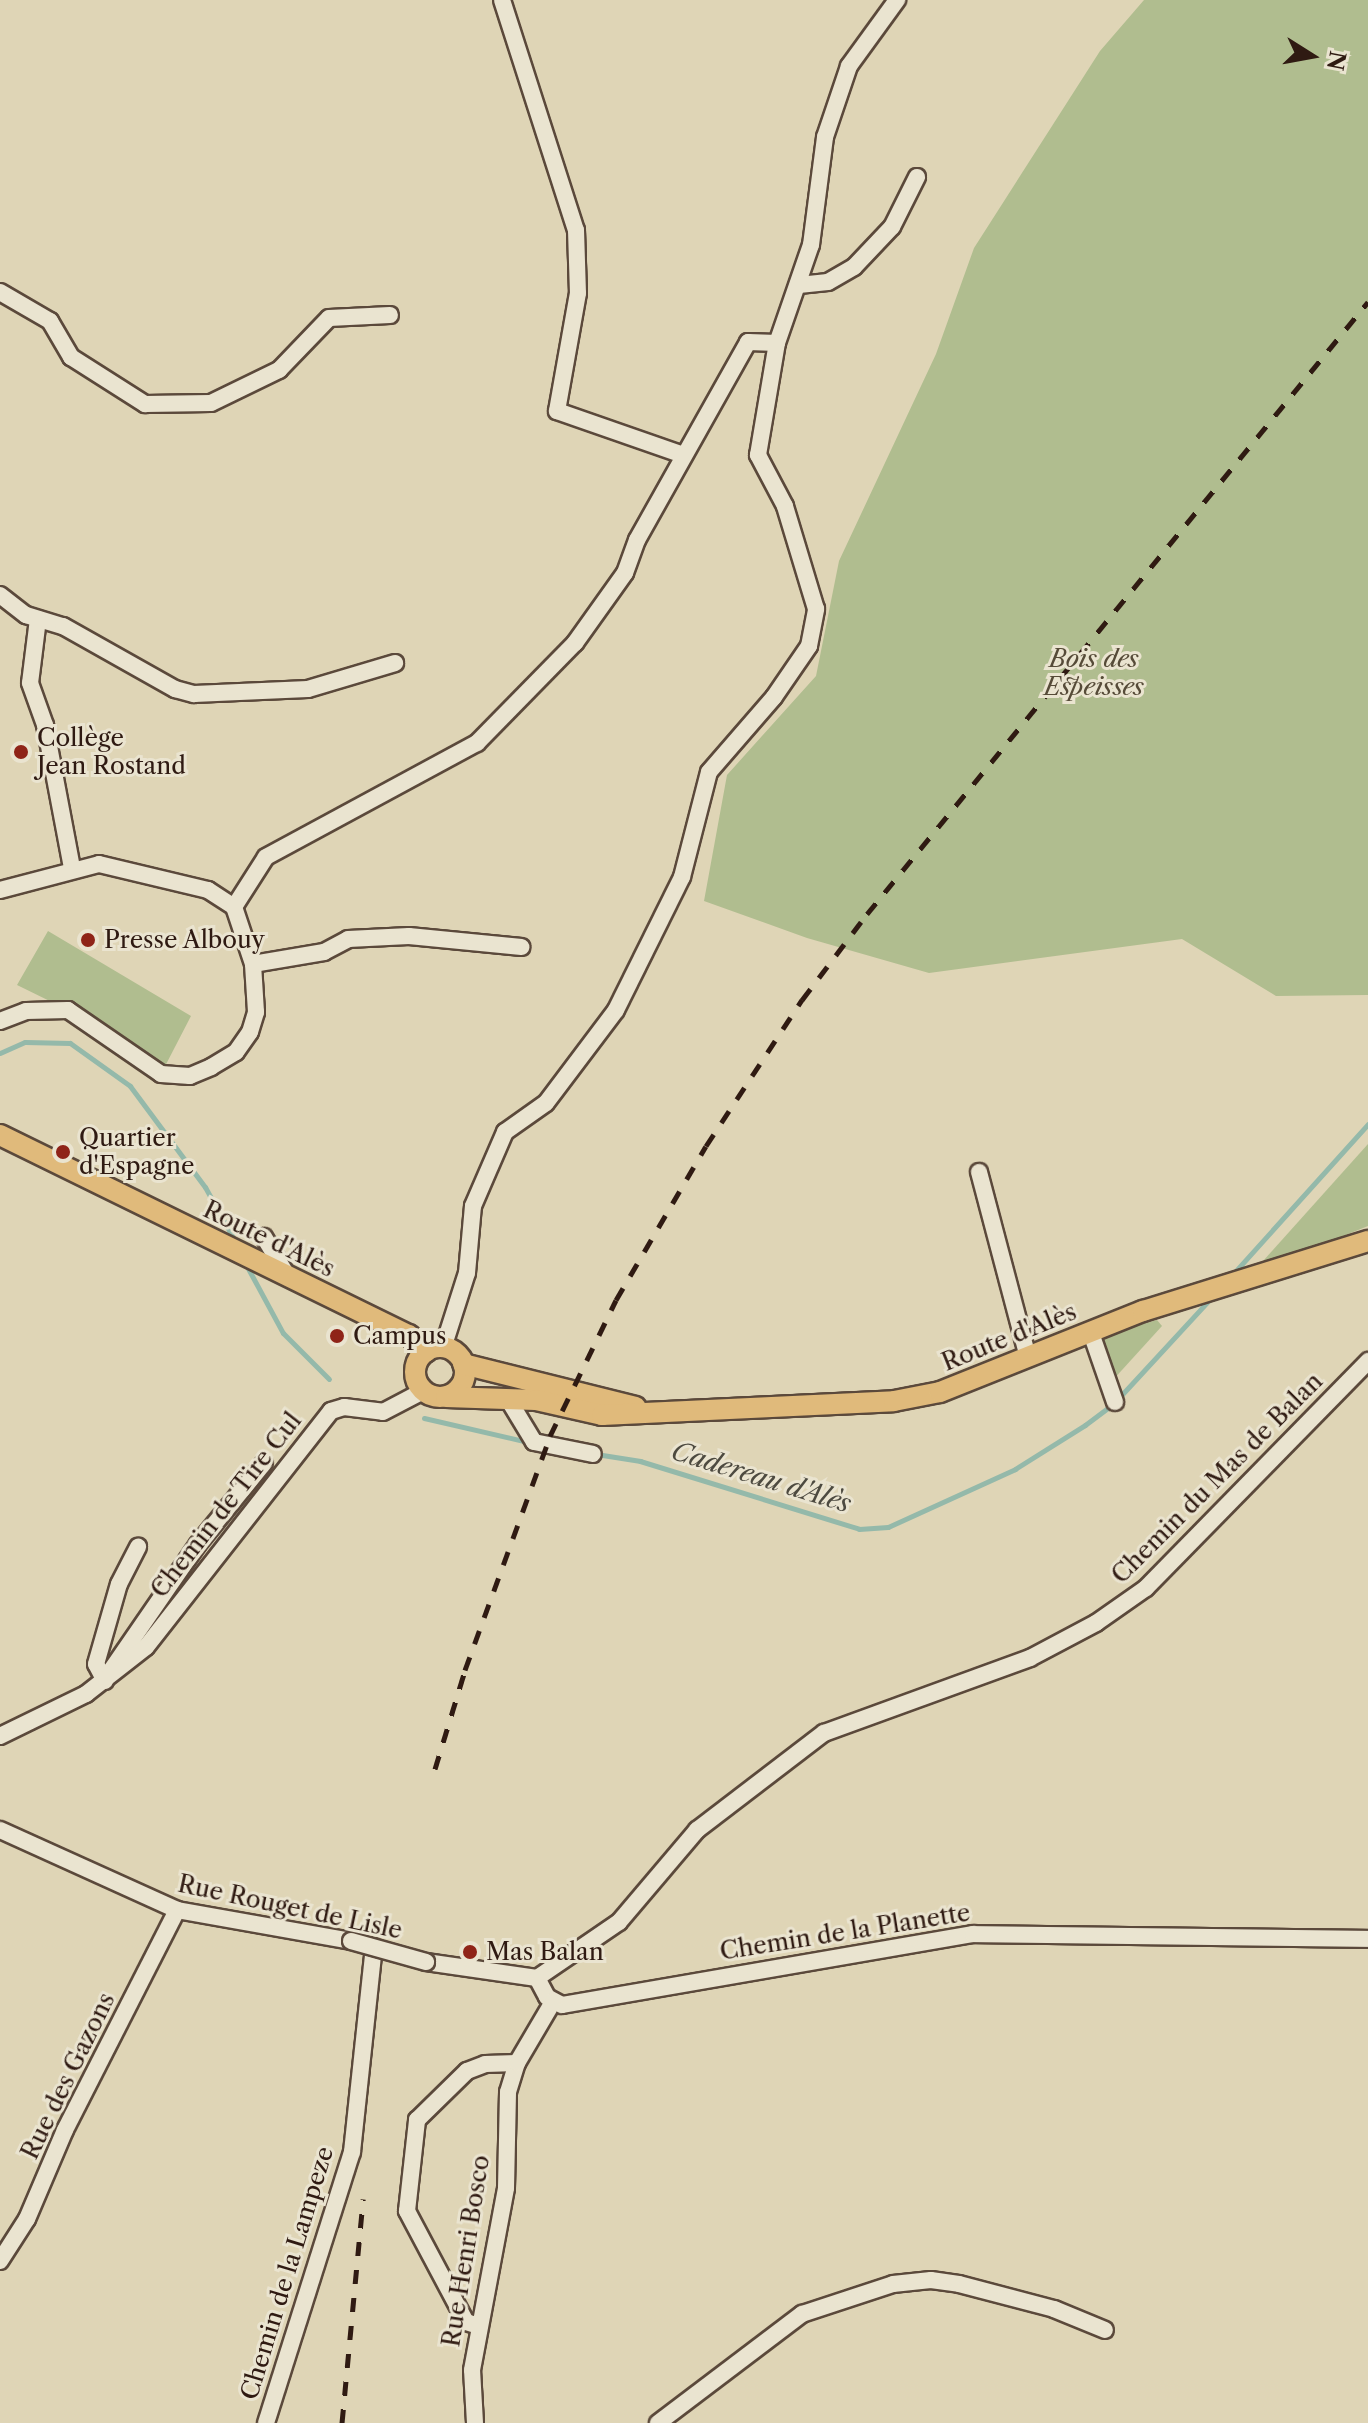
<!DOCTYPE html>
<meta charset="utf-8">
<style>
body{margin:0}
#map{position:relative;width:1368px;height:2423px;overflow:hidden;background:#dfd5b6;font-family:"Libre Caslon Text",serif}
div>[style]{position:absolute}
.green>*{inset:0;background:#b0bd8f}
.stream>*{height:5px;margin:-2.5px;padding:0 2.5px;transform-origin:2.5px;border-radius:2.5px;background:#94b9aa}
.roads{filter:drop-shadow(2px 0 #5b493b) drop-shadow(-2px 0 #5b493b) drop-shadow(0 2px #5b493b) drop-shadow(0 -2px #5b493b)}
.minor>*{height:16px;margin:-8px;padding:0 8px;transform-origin:8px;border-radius:8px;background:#eae4d0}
.major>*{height:20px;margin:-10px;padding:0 10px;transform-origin:10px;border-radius:10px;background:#e0ba7b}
.major>.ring{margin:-10px;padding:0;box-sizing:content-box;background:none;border:20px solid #e0ba7b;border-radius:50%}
.rail>*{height:5px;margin-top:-2.5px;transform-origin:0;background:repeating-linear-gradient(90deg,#2f1a12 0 14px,transparent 0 28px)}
.bridges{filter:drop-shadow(2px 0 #5b493b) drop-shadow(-2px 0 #5b493b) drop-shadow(0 2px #5b493b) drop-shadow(0 -2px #5b493b)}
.minor-bridge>*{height:16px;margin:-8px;padding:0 8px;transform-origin:8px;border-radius:8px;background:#eae4d0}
.dots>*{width:22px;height:22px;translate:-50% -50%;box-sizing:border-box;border:4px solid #eae4d0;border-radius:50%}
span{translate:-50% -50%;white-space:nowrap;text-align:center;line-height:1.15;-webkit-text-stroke:6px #eae4d0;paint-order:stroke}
.park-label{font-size:24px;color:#564b38;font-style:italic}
.poi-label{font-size:24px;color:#2f1a12}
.left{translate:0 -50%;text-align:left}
.street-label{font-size:24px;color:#2f1a12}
.water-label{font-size:26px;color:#4d4a40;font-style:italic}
.north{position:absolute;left:1272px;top:16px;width:80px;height:80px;-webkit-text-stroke:6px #eae4d0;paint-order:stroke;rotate:101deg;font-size:22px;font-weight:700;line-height:32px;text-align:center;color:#2f1a12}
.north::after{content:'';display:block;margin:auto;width:28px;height:36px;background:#2f1a12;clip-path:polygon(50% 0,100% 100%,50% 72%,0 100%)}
</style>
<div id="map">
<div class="green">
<div style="clip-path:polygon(1144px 0,1368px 0,1368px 995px,1276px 996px,1182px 939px,929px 973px,807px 938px,704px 901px,727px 775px,816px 676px,839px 561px,936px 354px,974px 248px,1100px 51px)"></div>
<div style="clip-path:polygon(48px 931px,191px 1016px,161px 1074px,68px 1010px,17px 985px)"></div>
<div style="clip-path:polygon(1368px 1144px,1368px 1226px,1274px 1264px,1263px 1261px)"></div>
<div style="clip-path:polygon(1157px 1320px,1162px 1326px,1112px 1381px,1104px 1340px,1112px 1332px)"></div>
</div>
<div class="stream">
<div style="left:0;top:1053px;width:27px;rotate:-24deg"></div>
<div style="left:25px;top:1042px;width:45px;rotate:1.3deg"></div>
<div style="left:70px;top:1043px;width:74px;rotate:35.6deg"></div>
<div style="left:130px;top:1086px;width:126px;rotate:53.4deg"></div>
<div style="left:205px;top:1187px;width:62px;rotate:60.9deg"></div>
<div style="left:244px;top:1261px;width:82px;rotate:61.6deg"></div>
<div style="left:283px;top:1333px;width:65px;rotate:45deg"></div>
<div style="left:1232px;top:1275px;width:203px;rotate:-48deg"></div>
<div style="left:424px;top:1418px;width:107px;rotate:13deg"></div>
<div style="left:596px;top:1454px;width:45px;rotate:9deg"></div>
<div style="left:640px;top:1461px;width:229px;rotate:17.2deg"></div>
<div style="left:859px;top:1529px;width:29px;rotate:-4deg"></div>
<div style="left:888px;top:1527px;width:140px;rotate:-24.5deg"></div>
<div style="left:1015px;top:1469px;width:83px;rotate:-32.2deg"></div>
<div style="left:1085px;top:1425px;width:38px;rotate:-37deg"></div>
<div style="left:1115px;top:1402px;width:143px;rotate:-47.3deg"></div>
</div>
<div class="roads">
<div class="minor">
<div style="left:502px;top:0;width:242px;rotate:72.2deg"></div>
<div style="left:576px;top:230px;width:63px;rotate:88.2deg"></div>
<div style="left:578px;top:293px;width:120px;rotate:100.1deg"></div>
<div style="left:557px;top:411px;width:133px;rotate:19.2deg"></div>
<div style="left:799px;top:285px;width:29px;rotate:-6deg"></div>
<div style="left:828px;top:282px;width:30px;rotate:-30deg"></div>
<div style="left:854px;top:267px;width:55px;rotate:-46.5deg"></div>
<div style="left:892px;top:227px;width:56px;rotate:-63.4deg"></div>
<div style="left:0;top:292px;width:58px;rotate:30.1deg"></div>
<div style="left:50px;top:321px;width:42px;rotate:59.7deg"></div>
<div style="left:71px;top:357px;width:88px;rotate:32.4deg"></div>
<div style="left:145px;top:404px;width:66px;rotate:-0.9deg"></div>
<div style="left:211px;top:403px;width:76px;rotate:-25.9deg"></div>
<div style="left:279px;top:370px;width:72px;rotate:-46.1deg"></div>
<div style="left:329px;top:318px;width:61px;rotate:-2.8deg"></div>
<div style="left:0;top:595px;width:33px;rotate:38deg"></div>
<div style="left:26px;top:615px;width:39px;rotate:17deg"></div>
<div style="left:63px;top:626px;width:129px;rotate:29.4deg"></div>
<div style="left:175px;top:689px;width:20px;rotate:15deg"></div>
<div style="left:194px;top:694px;width:114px;rotate:-2.5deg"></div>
<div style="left:308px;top:689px;width:91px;rotate:-16.6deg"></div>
<div style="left:38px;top:619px;width:64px;rotate:97.1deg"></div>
<div style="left:30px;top:683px;width:45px;rotate:70.3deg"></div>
<div style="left:45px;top:725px;width:146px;rotate:79.3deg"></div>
<div style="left:0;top:890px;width:102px;rotate:-14.7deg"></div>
<div style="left:99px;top:864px;width:112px;rotate:13.4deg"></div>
<div style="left:208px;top:890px;width:31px;rotate:33deg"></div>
<div style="left:234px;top:907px;width:59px;rotate:-57.4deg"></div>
<div style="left:266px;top:857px;width:240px;rotate:-28.4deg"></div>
<div style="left:477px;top:743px;width:140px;rotate:-45.6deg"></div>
<div style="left:575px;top:643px;width:86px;rotate:-54.5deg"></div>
<div style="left:625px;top:573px;width:35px;rotate:-70deg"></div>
<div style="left:637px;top:540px;width:227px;rotate:-60.7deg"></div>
<div style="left:748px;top:342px;width:29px;rotate:2deg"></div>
<div style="left:777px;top:343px;width:104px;rotate:-70.9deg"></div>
<div style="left:811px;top:245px;width:109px;rotate:-82.6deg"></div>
<div style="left:825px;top:137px;width:75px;rotate:-71.3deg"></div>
<div style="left:849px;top:66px;width:82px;rotate:-54deg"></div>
<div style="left:253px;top:964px;width:72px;rotate:-9.6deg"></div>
<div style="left:324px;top:952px;width:27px;rotate:-28deg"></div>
<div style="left:348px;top:939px;width:61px;rotate:-2.8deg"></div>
<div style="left:409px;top:936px;width:113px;rotate:5.6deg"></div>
<div style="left:0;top:1021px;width:28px;rotate:-21deg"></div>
<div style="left:26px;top:1011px;width:42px;rotate:-1.4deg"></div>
<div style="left:68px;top:1010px;width:113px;rotate:34.5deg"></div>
<div style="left:161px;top:1074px;width:29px;rotate:4deg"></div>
<div style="left:190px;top:1076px;width:23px;rotate:-23deg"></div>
<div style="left:211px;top:1067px;width:29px;rotate:-31deg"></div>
<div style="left:236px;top:1052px;width:24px;rotate:-55deg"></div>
<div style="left:250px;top:1032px;width:21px;rotate:-73deg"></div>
<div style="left:256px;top:1012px;width:48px;rotate:-93.6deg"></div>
<div style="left:253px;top:964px;width:60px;rotate:-108.4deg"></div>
<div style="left:979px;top:1172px;width:191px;rotate:75.2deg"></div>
<div style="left:264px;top:1237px;width:47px;rotate:59deg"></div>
<div style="left:1091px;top:1333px;width:73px;rotate:70.8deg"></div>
<div style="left:443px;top:1348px;width:79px;rotate:-72.3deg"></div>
<div style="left:467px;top:1273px;width:67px;rotate:-84.9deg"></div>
<div style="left:473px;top:1206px;width:81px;rotate:-66.6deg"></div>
<div style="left:505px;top:1132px;width:50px;rotate:-35.3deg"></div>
<div style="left:546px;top:1103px;width:116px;rotate:-53deg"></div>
<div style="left:616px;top:1010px;width:148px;rotate:-63.6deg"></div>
<div style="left:682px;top:877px;width:108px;rotate:-75.6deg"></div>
<div style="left:709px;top:772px;width:99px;rotate:-49.1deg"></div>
<div style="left:774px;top:697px;width:62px;rotate:-55.5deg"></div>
<div style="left:809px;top:646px;width:38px;rotate:-79deg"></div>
<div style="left:816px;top:609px;width:108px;rotate:-106.8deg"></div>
<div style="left:785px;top:506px;width:58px;rotate:-117.9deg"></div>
<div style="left:758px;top:455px;width:114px;rotate:-80.4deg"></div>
<div style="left:508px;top:1399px;width:50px;rotate:58.8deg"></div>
<div style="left:534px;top:1442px;width:60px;rotate:11.5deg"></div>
<div style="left:107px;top:1676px;width:160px;rotate:-55.4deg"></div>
<div style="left:198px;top:1544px;width:104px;rotate:-50.8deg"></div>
<div style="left:105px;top:1681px;width:19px;rotate:-118deg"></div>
<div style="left:96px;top:1664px;width:83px;rotate:-74deg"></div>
<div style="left:119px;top:1584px;width:42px;rotate:-62.8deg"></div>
<div style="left:0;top:1736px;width:96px;rotate:-26deg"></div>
<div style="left:86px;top:1694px;width:76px;rotate:-38.1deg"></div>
<div style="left:146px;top:1647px;width:300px;rotate:-51.9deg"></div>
<div style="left:331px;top:1411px;width:14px;rotate:-17deg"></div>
<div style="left:344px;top:1407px;width:39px;rotate:7deg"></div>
<div style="left:383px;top:1412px;width:45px;rotate:-27.7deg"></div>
<div style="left:0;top:1830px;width:194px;rotate:24.3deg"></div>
<div style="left:177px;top:1910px;width:177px;rotate:10.1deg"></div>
<div style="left:426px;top:1962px;width:112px;rotate:8.2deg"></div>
<div style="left:537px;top:1978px;width:99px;rotate:-34.3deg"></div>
<div style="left:619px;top:1922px;width:121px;rotate:-49.7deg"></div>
<div style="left:697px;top:1830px;width:160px;rotate:-37.4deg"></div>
<div style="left:824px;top:1733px;width:219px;rotate:-20deg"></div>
<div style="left:1030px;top:1658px;width:75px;rotate:-27.9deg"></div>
<div style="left:1096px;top:1623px;width:61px;rotate:-35deg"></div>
<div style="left:1146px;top:1588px;width:318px;rotate:-45.6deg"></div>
<div style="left:537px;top:1978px;width:21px;rotate:62deg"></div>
<div style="left:547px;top:1997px;width:17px;rotate:28deg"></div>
<div style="left:562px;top:2005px;width:417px;rotate:-9.8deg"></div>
<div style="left:973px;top:1934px;width:395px;rotate:0.7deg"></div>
<div style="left:0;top:2261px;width:50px;rotate:-57.3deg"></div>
<div style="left:27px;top:2219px;width:97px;rotate:-66.9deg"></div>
<div style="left:65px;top:2130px;width:247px;rotate:-63deg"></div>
<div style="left:479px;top:2326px;width:14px;rotate:-163deg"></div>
<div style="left:466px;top:2322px;width:126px;rotate:-118deg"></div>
<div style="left:407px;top:2211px;width:92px;rotate:-83.7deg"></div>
<div style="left:417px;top:2120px;width:70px;rotate:-44.4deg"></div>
<div style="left:467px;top:2071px;width:19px;rotate:-21deg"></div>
<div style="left:485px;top:2064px;width:32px;rotate:-2deg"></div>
<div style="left:266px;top:2423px;width:284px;rotate:-72.4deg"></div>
<div style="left:352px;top:2152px;width:206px;rotate:-83.9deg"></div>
<div style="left:475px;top:2423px;width:53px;rotate:-93.2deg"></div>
<div style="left:472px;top:2370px;width:185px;rotate:-79.4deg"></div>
<div style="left:506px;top:2188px;width:96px;rotate:-88.8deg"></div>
<div style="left:508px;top:2092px;width:30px;rotate:-73deg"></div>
<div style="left:517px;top:2063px;width:71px;rotate:-59.5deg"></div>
<div style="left:658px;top:2423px;width:181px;rotate:-37.1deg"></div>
<div style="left:802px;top:2314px;width:96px;rotate:-18.2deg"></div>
<div style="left:893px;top:2284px;width:38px;rotate:-6deg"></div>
<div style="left:931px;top:2280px;width:28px;rotate:8deg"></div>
<div style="left:959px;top:2284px;width:98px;rotate:14.7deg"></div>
<div style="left:1054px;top:2309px;width:55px;rotate:22.4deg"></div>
</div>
<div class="major">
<div style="left:0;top:1135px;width:455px;rotate:26.1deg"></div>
<div style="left:409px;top:1335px;width:24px;rotate:45deg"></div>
<div class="ring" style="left:415px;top:1347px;width:30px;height:30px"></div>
<div style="left:463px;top:1364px;width:178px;rotate:14deg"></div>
<div style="left:446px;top:1397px;width:90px;rotate:1.9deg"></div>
<div style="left:536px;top:1400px;width:68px;rotate:12.8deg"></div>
<div style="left:602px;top:1415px;width:292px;rotate:-2.7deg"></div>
<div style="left:894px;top:1401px;width:47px;rotate:-11.1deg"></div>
<div style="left:940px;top:1392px;width:219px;rotate:-21.8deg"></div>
<div style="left:1143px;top:1311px;width:236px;rotate:-17.3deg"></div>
</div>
</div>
<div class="rail">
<div style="left:435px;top:1769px;width:103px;rotate:-73.1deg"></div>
<div style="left:465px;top:1670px;width:249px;rotate:-70deg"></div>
<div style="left:550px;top:1436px;width:151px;rotate:-64.1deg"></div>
<div style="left:616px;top:1300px;width:178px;rotate:-59.7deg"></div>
<div style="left:706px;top:1146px;width:175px;rotate:-56.7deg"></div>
<div style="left:802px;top:1000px;width:108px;rotate:-52.9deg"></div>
<div style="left:867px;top:914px;width:791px;rotate:-50.7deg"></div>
<div style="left:342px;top:2423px;width:225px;rotate:-84.6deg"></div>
</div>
<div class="bridges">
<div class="minor-bridge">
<div style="left:351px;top:1941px;width:78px;rotate:15.6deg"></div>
</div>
</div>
<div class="dots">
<div style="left:21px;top:752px;background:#8f2418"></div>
<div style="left:88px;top:940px;background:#8f2418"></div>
<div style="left:63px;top:1152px;background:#8f2418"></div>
<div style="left:337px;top:1336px;background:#8f2418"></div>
<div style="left:470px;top:1952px;background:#8f2418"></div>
</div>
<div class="park-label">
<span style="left:1094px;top:673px">Bois des<br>Espeisses</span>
</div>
<div class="poi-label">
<span class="left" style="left:37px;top:752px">Collège<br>Jean Rostand</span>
<span class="left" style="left:104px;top:940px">Presse Albouy</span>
<span class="left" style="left:79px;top:1152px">Quartier<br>d'Espagne</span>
<span class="left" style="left:353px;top:1336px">Campus</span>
<span class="left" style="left:486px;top:1952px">Mas Balan</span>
</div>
<div class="street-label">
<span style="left:269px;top:1239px;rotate:26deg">Route d'Alès</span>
<span style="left:1009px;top:1337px;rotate:-22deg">Route d'Alès</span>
<span style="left:1217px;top:1478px;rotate:-45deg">Chemin du Mas de Balan</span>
<span style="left:226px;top:1505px;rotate:-52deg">Chemin de Tire Cul</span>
<span style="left:290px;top:1907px;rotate:12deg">Rue Rouget de Lisle</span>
<span style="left:845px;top:1932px;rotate:-9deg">Chemin de la Planette</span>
<span style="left:68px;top:2076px;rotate:-64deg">Rue des Gazons</span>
<span style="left:466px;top:2251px;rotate:-81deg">Rue Henri Bosco</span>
<span style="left:287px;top:2273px;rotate:-73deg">Chemin de la Lampeze</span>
</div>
<div class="water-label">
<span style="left:761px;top:1478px;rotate:17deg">Cadereau d'Alès</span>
</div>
<div class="north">N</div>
</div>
